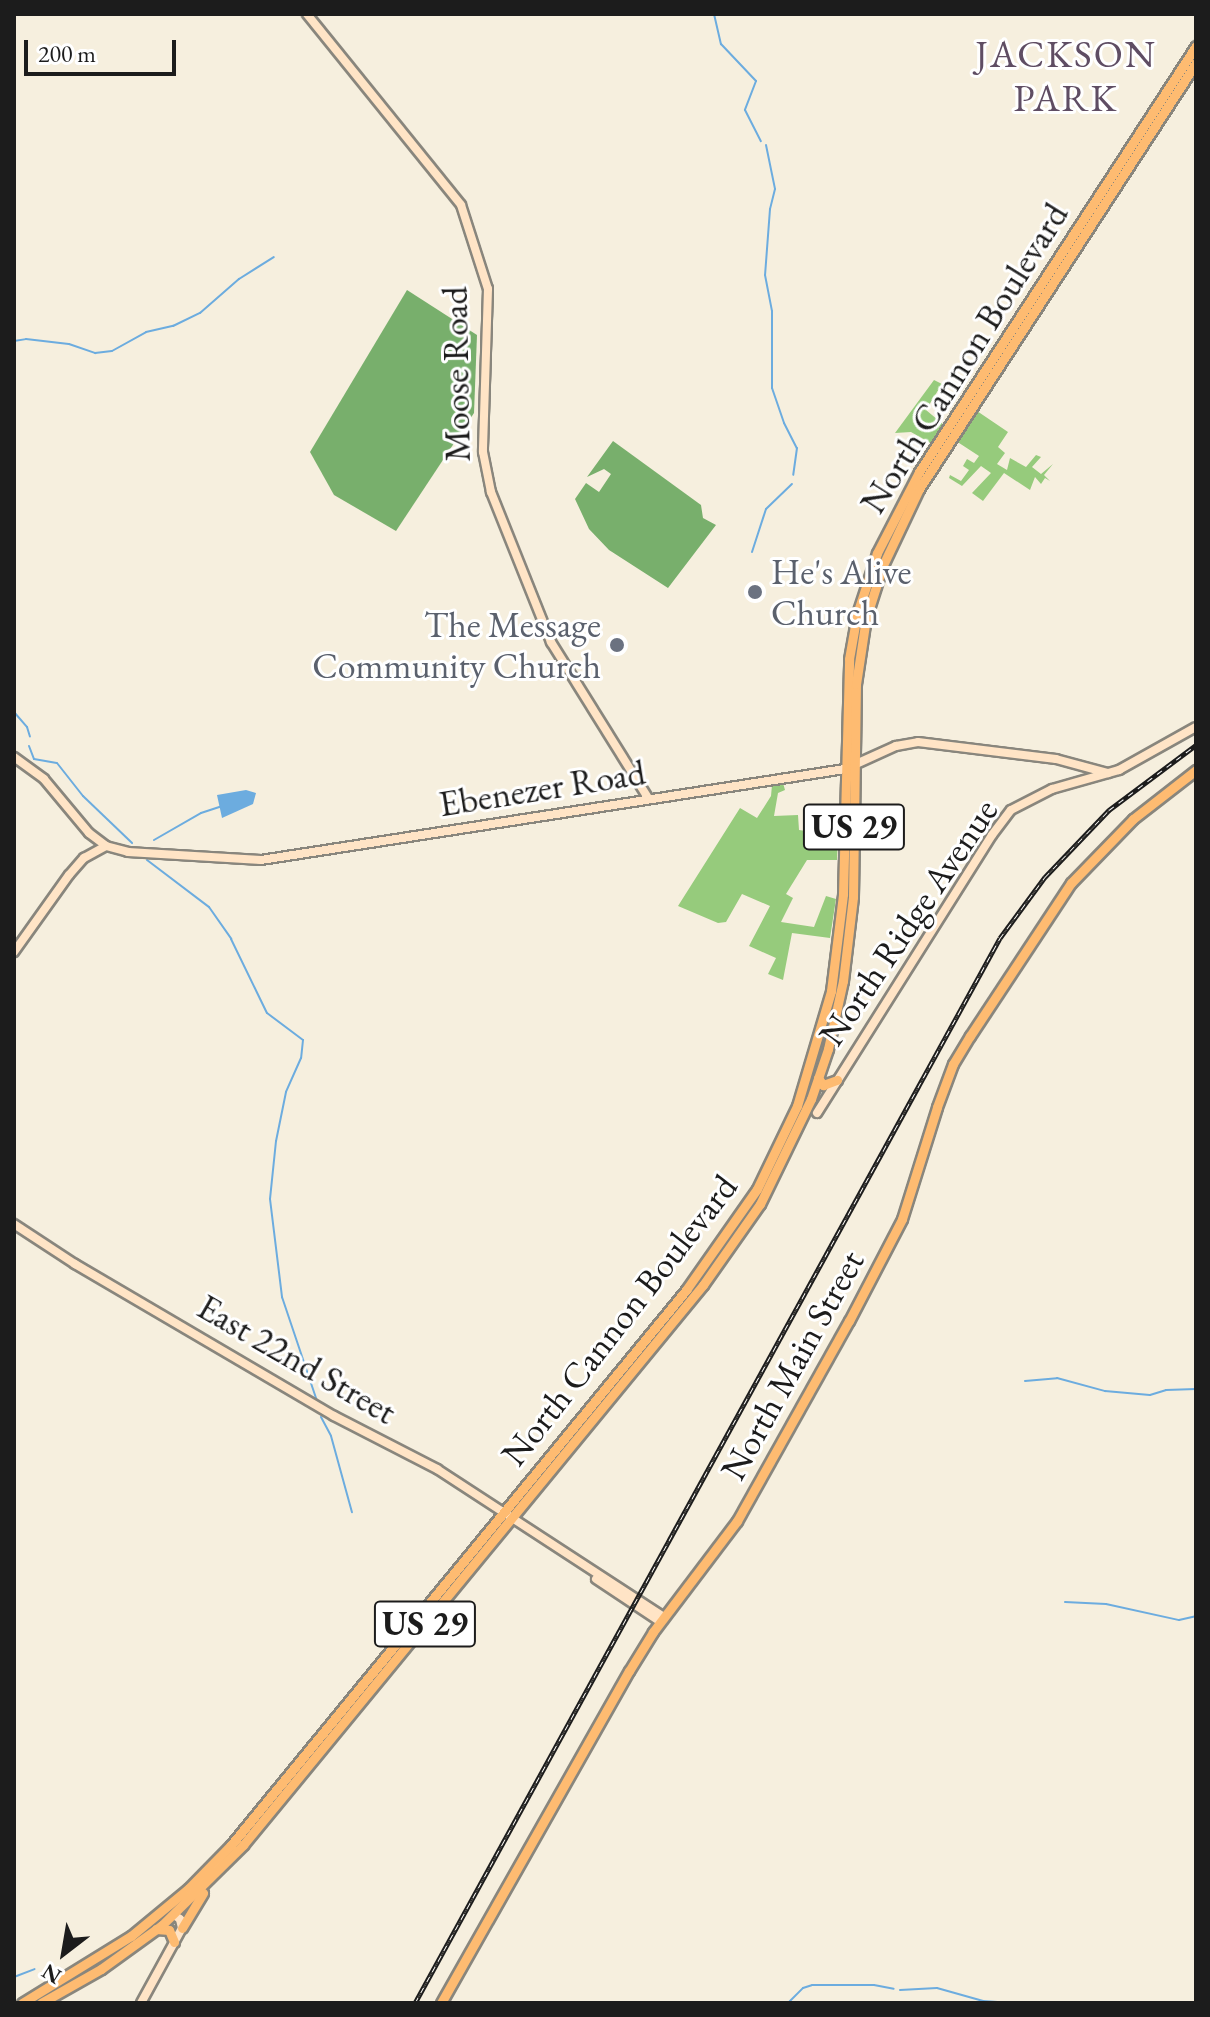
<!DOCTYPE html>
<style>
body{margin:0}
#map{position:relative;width:1210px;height:2017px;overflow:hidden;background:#f6efde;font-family:"EB Garamond",serif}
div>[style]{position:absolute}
.green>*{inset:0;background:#96cb7c}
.forest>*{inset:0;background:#78af6c}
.water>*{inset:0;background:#6cacdf}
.stream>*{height:2px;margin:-1px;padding:0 1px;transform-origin:1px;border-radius:1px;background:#6cacdf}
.roads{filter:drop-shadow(2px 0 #89867d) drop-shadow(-2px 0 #89867d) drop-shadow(0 2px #89867d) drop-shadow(0 -2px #89867d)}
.secondary>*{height:8px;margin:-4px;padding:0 4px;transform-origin:4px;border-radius:4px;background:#ffe4c6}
.primary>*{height:9px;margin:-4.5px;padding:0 4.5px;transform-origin:4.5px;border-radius:4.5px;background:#febb71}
.rail>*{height:5px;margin-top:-2.5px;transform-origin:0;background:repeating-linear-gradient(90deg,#fff 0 6px,#1c1c1c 0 12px);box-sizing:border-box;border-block:2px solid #1c1c1c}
.dots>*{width:22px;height:22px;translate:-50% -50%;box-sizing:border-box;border:4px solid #fff;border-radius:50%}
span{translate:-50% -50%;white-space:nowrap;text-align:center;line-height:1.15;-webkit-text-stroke:6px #fff;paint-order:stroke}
.shield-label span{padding:2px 6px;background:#fff;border:2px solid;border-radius:6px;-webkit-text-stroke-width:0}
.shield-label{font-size:34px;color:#1c1c1c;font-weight:700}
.street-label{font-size:36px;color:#1c1c1c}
.worship-label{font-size:36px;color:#5b616d}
.left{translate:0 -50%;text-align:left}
.right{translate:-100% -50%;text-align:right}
.neighbourhood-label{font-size:38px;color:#5f4d63;letter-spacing:2px}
.frame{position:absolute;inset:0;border:16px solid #1c1c1c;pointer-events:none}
.north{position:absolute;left:24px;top:1913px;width:80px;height:80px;-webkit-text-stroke:6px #fff;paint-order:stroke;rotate:211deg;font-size:22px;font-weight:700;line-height:32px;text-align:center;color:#1c1c1c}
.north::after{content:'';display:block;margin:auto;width:28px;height:36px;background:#1c1c1c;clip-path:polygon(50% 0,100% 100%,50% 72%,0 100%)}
.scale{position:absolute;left:24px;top:40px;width:152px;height:36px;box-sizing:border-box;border:4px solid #1c1c1c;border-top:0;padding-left:10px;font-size:24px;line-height:28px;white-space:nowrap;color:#1c1c1c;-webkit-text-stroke:6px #fff;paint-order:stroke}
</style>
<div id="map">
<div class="green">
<div style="clip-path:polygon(934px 380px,942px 384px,926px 410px,944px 425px,932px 444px,911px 432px,895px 433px)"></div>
<div style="clip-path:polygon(977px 411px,1008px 432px,998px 447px,1005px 453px,997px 464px,1007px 470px,1010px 458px,1026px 467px,1036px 455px,1041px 457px,1032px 467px,1041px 474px,1053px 464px,1044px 475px,1050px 481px,1045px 478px,1041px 484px,1035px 477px,1030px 490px,1004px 473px,983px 501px,972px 493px,991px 473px,981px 466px,962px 486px,949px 478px,950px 475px,961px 481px,969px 470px,963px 466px,967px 459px,974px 463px,979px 456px,956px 441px)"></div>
<div style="clip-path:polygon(783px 783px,785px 790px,778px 793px,774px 816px,798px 815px,799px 830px,806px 831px,806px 825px,825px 826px,826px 811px,839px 811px,837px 860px,807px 860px,786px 894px,793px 898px,781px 922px,814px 927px,826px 896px,836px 899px,830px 938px,792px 933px,783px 980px,768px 974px,776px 958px,749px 946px,770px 906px,742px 894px,726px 922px,718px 923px,678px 906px,740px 808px,757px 818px,771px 796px,772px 785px)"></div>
</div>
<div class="forest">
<div style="clip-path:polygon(407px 290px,477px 335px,474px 413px,396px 531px,334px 495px,310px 452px)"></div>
<div style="clip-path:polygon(613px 441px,701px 505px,703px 518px,716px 525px,668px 588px,609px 550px,589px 529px,575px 499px,586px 483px,599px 492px,611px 474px,604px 469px,587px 477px)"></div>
</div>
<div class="water">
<div style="clip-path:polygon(246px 790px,256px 793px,253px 804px,222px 818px,217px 795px)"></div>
</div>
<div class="stream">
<div style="left:714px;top:14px;width:31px;rotate:77deg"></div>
<div style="left:721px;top:44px;width:51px;rotate:46.6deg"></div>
<div style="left:756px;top:81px;width:31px;rotate:111deg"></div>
<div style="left:745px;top:110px;width:35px;rotate:63deg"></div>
<div style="left:766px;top:145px;width:45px;rotate:78.4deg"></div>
<div style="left:775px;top:189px;width:21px;rotate:104deg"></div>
<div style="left:770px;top:209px;width:66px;rotate:94.3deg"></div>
<div style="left:765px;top:275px;width:37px;rotate:79deg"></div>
<div style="left:772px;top:311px;width:77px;rotate:90deg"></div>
<div style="left:772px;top:388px;width:37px;rotate:71deg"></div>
<div style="left:784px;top:423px;width:28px;rotate:63deg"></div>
<div style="left:797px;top:448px;width:27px;rotate:98deg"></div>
<div style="left:14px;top:341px;width:12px;rotate:-9deg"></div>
<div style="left:26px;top:339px;width:43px;rotate:6.6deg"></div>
<div style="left:69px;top:344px;width:28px;rotate:19deg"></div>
<div style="left:95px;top:353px;width:17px;rotate:-7deg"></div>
<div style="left:112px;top:351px;width:39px;rotate:-29deg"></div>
<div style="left:146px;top:332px;width:28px;rotate:-13deg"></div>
<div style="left:173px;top:326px;width:30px;rotate:-26deg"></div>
<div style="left:200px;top:313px;width:52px;rotate:-41.1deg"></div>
<div style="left:239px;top:279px;width:41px;rotate:-32.2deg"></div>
<div style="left:752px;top:552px;width:45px;rotate:-72deg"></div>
<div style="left:766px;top:509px;width:36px;rotate:-44deg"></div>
<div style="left:14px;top:712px;width:20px;rotate:49deg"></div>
<div style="left:27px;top:727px;width:10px;rotate:73deg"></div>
<div style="left:29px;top:746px;width:14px;rotate:69deg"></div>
<div style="left:34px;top:759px;width:23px;rotate:10deg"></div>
<div style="left:57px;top:763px;width:42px;rotate:51.8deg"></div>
<div style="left:83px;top:796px;width:68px;rotate:43.8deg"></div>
<div style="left:154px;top:840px;width:54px;rotate:-29.9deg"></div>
<div style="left:201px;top:813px;width:20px;rotate:-18deg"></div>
<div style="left:147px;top:860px;width:78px;rotate:37.2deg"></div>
<div style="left:209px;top:907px;width:39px;rotate:55deg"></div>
<div style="left:231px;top:939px;width:82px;rotate:64.1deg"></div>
<div style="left:267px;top:1013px;width:45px;rotate:36.9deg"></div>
<div style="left:303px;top:1040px;width:18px;rotate:96deg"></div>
<div style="left:301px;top:1058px;width:37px;rotate:114deg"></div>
<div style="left:286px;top:1092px;width:50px;rotate:101.5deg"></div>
<div style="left:276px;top:1141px;width:58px;rotate:95.9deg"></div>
<div style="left:270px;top:1199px;width:99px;rotate:83deg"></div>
<div style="left:282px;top:1297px;width:110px;rotate:71.4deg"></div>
<div style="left:1025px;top:1381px;width:32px;rotate:-5deg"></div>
<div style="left:1057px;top:1378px;width:50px;rotate:15.2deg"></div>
<div style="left:1105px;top:1391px;width:45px;rotate:5.1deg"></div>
<div style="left:1150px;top:1395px;width:17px;rotate:-17deg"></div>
<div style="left:1166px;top:1390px;width:30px;rotate:-2deg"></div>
<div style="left:321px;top:1417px;width:21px;rotate:62deg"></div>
<div style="left:331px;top:1436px;width:79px;rotate:74.6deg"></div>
<div style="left:1065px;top:1602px;width:41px;rotate:2.8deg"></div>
<div style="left:1106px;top:1604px;width:75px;rotate:12.4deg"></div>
<div style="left:1179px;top:1620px;width:17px;rotate:-13deg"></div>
<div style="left:14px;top:1977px;width:22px;rotate:-21deg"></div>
<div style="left:900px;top:1990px;width:37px;rotate:-3deg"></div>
<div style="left:937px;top:1988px;width:48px;rotate:15.8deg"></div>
<div style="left:983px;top:2001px;width:29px;rotate:4deg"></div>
<div style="left:788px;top:2003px;width:21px;rotate:-45deg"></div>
<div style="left:803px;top:1988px;width:9px;rotate:-18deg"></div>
<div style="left:812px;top:1985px;width:62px"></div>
<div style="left:874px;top:1985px;width:20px;rotate:11deg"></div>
</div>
<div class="roads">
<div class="secondary">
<div style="left:307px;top:14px;width:245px;rotate:51.1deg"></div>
<div style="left:461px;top:205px;width:88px;rotate:72.2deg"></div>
<div style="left:488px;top:289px;width:163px;rotate:91.8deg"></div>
<div style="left:483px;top:452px;width:41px;rotate:78.7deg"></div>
<div style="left:491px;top:492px;width:162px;rotate:68.2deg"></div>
<div style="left:551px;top:642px;width:184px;rotate:58.1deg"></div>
<div style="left:14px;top:757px;width:37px;rotate:36deg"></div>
<div style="left:44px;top:779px;width:70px;rotate:50.2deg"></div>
<div style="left:89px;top:833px;width:21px;rotate:37deg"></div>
<div style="left:106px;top:846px;width:23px;rotate:15deg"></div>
<div style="left:128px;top:852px;width:133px;rotate:3.4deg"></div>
<div style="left:261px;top:860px;width:591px;rotate:-8.86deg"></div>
<div style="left:845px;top:769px;width:56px;rotate:-24.3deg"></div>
<div style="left:896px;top:746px;width:22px;rotate:-10deg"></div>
<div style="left:918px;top:742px;width:139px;rotate:7deg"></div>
<div style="left:1056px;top:759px;width:54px;rotate:15.1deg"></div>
<div style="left:14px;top:952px;width:95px;rotate:-54.5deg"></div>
<div style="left:69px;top:875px;width:23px;rotate:-49deg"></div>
<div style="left:84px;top:858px;width:25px;rotate:-29deg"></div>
<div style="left:817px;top:1113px;width:328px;rotate:-57.8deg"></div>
<div style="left:992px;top:835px;width:31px;rotate:-53deg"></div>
<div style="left:1011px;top:810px;width:46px;rotate:-27.1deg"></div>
<div style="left:1052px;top:789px;width:70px;rotate:-15.8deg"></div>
<div style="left:1119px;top:770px;width:88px;rotate:-29.2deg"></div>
<div style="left:14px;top:1224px;width:73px;rotate:33.3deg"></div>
<div style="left:75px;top:1264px;width:300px;rotate:30.4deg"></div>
<div style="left:334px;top:1416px;width:116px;rotate:27.2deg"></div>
<div style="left:437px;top:1469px;width:271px;rotate:33.1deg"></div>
<div style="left:596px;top:1579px;width:78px;rotate:33.5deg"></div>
<div style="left:141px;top:2003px;width:85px;rotate:-61.3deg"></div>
<div style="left:182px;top:1928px;width:9px;rotate:-103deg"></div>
<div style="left:180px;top:1919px;width:7px;rotate:-146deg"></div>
</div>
<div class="primary">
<div style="left:818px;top:1078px;width:9px;rotate:54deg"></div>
<div style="left:823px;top:1085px;width:15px;rotate:-20deg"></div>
<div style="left:182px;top:1928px;width:41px;rotate:-59deg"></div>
<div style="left:156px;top:1929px;width:13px;rotate:4deg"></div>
<div style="left:169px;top:1930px;width:13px;rotate:67deg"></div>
<div style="left:22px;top:2003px;width:128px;rotate:-31.6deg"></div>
<div style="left:131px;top:1936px;width:75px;rotate:-39.6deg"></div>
<div style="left:189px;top:1888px;width:60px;rotate:-45.7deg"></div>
<div style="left:231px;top:1845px;width:718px;rotate:-50.65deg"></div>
<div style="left:686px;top:1290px;width:123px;rotate:-54.9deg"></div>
<div style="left:757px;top:1189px;width:92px;rotate:-64.3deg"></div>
<div style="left:797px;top:1106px;width:120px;rotate:-73.5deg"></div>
<div style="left:831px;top:991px;width:98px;rotate:-82.9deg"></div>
<div style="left:843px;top:894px;width:235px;rotate:-88.5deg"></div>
<div style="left:849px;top:659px;width:46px;rotate:-79.9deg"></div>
<div style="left:857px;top:614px;width:64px;rotate:-71.8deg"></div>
<div style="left:877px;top:553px;width:91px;rotate:-62.6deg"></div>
<div style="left:919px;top:472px;width:508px;rotate:-56.97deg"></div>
<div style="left:41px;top:2003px;width:69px;rotate:-29.5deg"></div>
<div style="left:101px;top:1969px;width:75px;rotate:-35.8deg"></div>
<div style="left:162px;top:1925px;width:114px;rotate:-44.6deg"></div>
<div style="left:243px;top:1845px;width:725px;rotate:-50.6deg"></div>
<div style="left:703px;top:1285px;width:99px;rotate:-54.9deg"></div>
<div style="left:760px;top:1204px;width:117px;rotate:-64.1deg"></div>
<div style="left:811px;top:1099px;width:53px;rotate:-71.2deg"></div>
<div style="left:828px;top:1049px;width:70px;rotate:-77.6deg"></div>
<div style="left:843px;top:981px;width:85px;rotate:-83.2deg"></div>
<div style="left:853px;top:897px;width:213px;rotate:-89.2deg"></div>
<div style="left:856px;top:684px;width:67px;rotate:-81.4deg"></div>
<div style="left:866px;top:618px;width:56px;rotate:-72.2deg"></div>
<div style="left:883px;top:565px;width:84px;rotate:-64.7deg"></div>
<div style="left:919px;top:489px;width:508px;rotate:-56.97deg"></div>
<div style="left:441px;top:2003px;width:382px;rotate:-60.5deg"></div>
<div style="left:629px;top:1671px;width:46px;rotate:-58.4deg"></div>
<div style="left:653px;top:1632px;width:139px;rotate:-52.9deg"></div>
<div style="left:737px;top:1521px;width:229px;rotate:-60.8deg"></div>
<div style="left:849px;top:1321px;width:115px;rotate:-62.5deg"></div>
<div style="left:902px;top:1219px;width:117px;rotate:-72.6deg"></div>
<div style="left:937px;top:1107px;width:46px;rotate:-69.6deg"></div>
<div style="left:953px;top:1064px;width:33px;rotate:-59deg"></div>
<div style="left:970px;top:1036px;width:183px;rotate:-56.6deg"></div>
<div style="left:1071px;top:883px;width:89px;rotate:-45.9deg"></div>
<div style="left:1133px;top:819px;width:80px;rotate:-37.9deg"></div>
</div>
</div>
<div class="rail">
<div style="left:415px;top:2003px;width:1215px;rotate:-61.22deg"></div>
<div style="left:1000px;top:938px;width:76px;rotate:-53.6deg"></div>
<div style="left:1045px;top:877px;width:93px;rotate:-46.3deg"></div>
<div style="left:1109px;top:810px;width:109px;rotate:-36.8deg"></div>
</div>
<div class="dots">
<div style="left:755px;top:592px;background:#6b7280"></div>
<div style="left:617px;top:645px;background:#6b7280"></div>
</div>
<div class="shield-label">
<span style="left:854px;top:827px">US 29</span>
<span style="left:425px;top:1624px">US 29</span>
</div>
<div class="street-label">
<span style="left:964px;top:358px;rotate:-58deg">North Cannon Boulevard</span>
<span style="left:456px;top:374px;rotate:-91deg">Moose Road</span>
<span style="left:542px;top:788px;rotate:-9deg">Ebenezer Road</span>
<span style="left:908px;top:922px;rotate:-56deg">North Ridge Avenue</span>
<span style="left:619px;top:1320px;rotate:-52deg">North Cannon Boulevard</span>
<span style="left:297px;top:1359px;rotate:30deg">East 22nd Street</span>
<span style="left:792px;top:1365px;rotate:-61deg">North Main Street</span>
</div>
<div class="worship-label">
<span class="left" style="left:771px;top:592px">He's Alive<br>Church</span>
<span class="right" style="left:601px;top:645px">The Message<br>Community Church</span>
</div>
<div class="neighbourhood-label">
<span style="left:1066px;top:76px">JACKSON<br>PARK</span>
</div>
<div class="frame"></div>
<div class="north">N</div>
<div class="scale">200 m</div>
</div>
